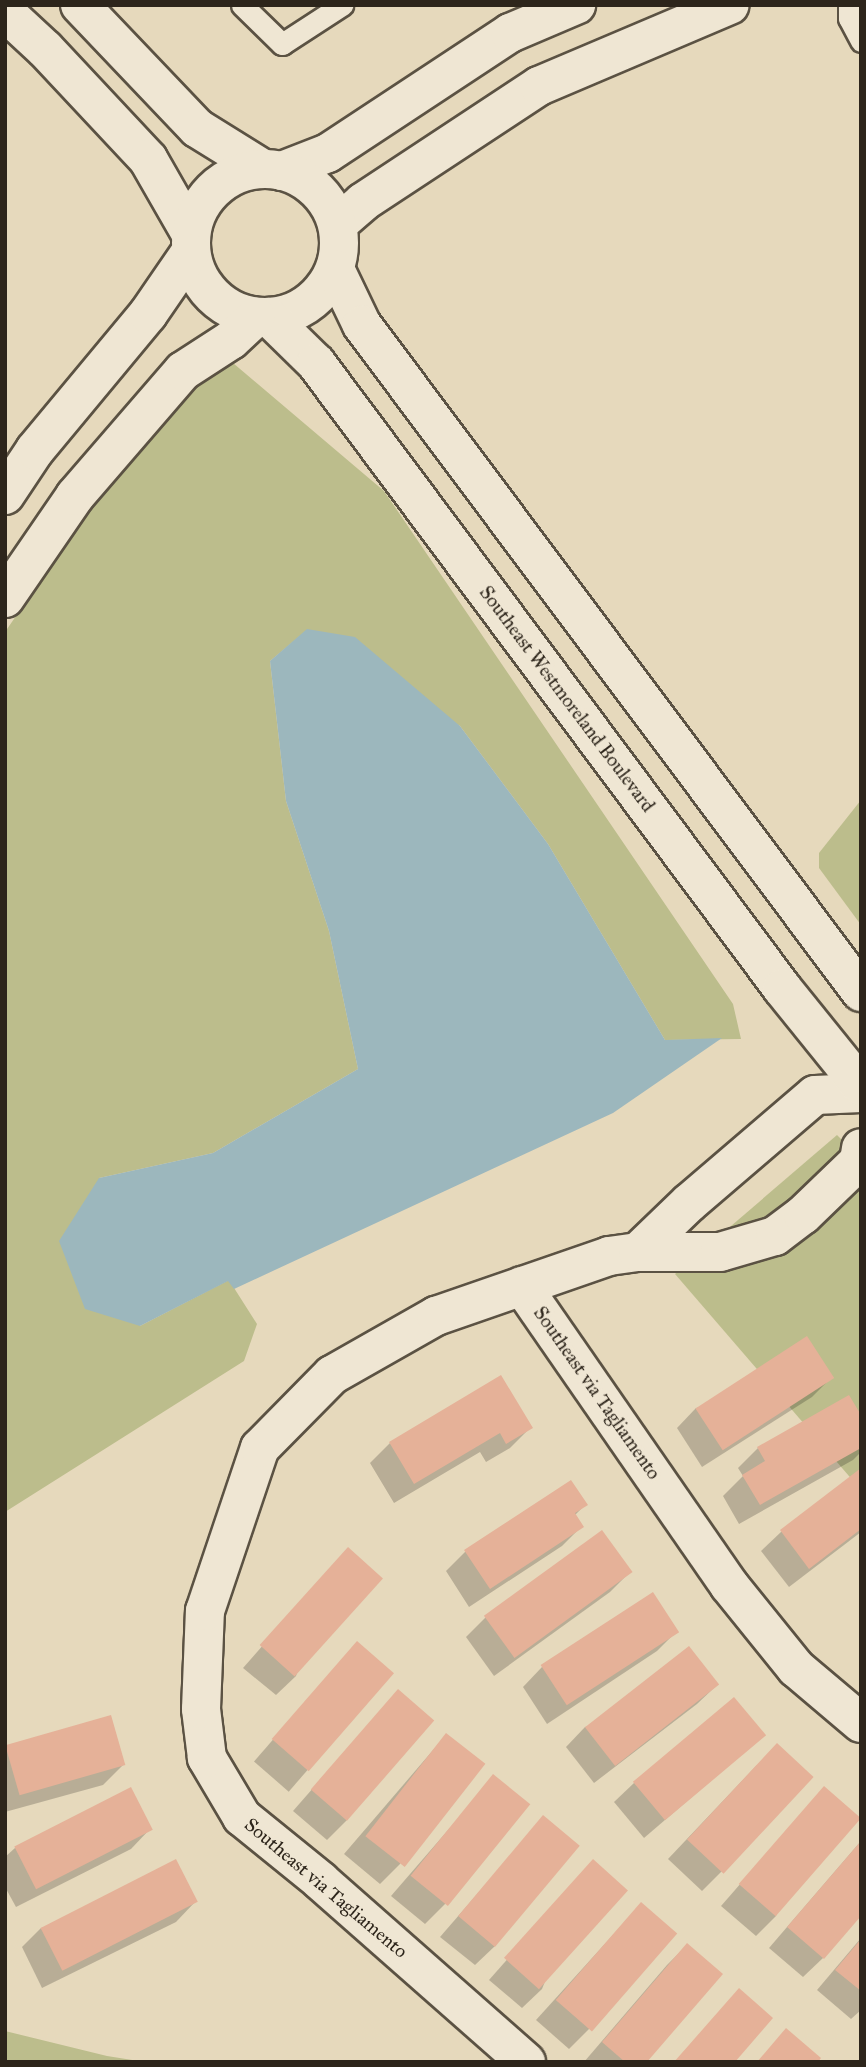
<!DOCTYPE html>
<style>
body{margin:0}
#map{position:relative;width:866px;height:2067px;overflow:hidden;background:#e6d9bc;font-family:"IM FELL Great Primer",serif}
div>[style]{position:absolute}
.green>*{inset:0;background:#bcbd8c}
.water>*{inset:0;background:#9cb7bd}
.shadow>*{inset:0;background:#0003;transform-origin:0 0}
.building>*{inset:0;background:#e5b198;transform-origin:0 0}
.roads{filter:drop-shadow(2px 0 #5b5243) drop-shadow(-2px 0 #5b5243) drop-shadow(0 2px #5b5243) drop-shadow(0 -2px #5b5243)}
.lane>*{height:21px;margin:-10.5px;padding:0 10.5px;transform-origin:10.5px;border-radius:10.5px;background:#efe6d3}
.street>*{height:38px;margin:-19px;padding:0 19px;transform-origin:19px;border-radius:19px;background:#efe6d3}
.secondary>*{height:38px;margin:-19px;padding:0 19px;transform-origin:19px;border-radius:19px;background:#efe6d3}
.secondary>.ring{margin:-19px;padding:0;box-sizing:content-box;background:none;border:38px solid #efe6d3;border-radius:50%}
span{translate:-50% -50%;white-space:nowrap;text-align:center;line-height:1.15;-webkit-text-stroke:7px #efe6d3;paint-order:stroke}
.street-label{font-size:19px;color:#2d251b}
.frame{position:absolute;inset:0;border:7px solid #2d251b;pointer-events:none}
</style>
<div id="map">
<div class="green">
<div style="clip-path:polygon(233px 363px,384px 491px,733px 1004px,741px 1039px,665px 1040px,548px 844px,460px 726px,307px 630px,270px 661px,286px 801px,329px 931px,358px 1069px,213px 1153px,99px 1178px,140px 1326px,229px 1280px,257px 1324px,244px 1361px,5px 1512px,5px 632px,89px 510px,194px 387px)"></div>
<div style="clip-path:polygon(861px 800px,861px 925px,819px 868px,819px 853px)"></div>
<div style="clip-path:polygon(837px 1135px,861px 1159px,861px 1490px,675px 1274px)"></div>
<div style="clip-path:polygon(5px 2031px,107px 2056px,145px 2062px,5px 2062px)"></div>
</div>
<div class="water">
<div style="clip-path:polygon(307px 629px,355px 637px,460px 726px,548px 844px,665px 1040px,722px 1038px,613px 1113px,234px 1289px,228px 1281px,140px 1326px,85px 1309px,59px 1241px,99px 1178px,213px 1153px,358px 1069px,329px 931px,286px 801px,270px 661px)"></div>
</div>
<div class="shadow">
<div style="clip-path:polygon(832px 1377px,812px 1397px,702px 1467px,677px 1428px,696px 1408px)"></div>
<div style="clip-path:polygon(861px 1419px,861px 1452px,853px 1460px,739px 1524px,723px 1496px,743px 1476px,738px 1468px,758px 1448px)"></div>
<div style="clip-path:polygon(530px 1428px,510px 1448px,486px 1462px,480px 1452px,394px 1503px,370px 1463px,390px 1443px)"></div>
<div style="clip-path:polygon(861px 1470px,861px 1532px,789px 1587px,761px 1551px,781px 1532px)"></div>
<div style="clip-path:polygon(585px 1505px,575px 1515px,582px 1526px,562px 1546px,469px 1607px,446px 1571px,465px 1552px)"></div>
<div style="clip-path:polygon(329px 1570px,296px 1676px,276px 1695px,243px 1668px)"></div>
<div style="clip-path:polygon(630px 1572px,610px 1592px,494px 1676px,466px 1637px,486px 1617px)"></div>
<div style="clip-path:polygon(677px 1631px,657px 1651px,547px 1724px,523px 1687px,542px 1667px)"></div>
<div style="left:357px;top:1643px;width:46px;height:157px;rotate:41deg"></div>
<div style="clip-path:polygon(717px 1685px,697px 1704px,594px 1783px,566px 1747px,585px 1727px)"></div>
<div style="clip-path:polygon(398px 1691px,347px 1820px,327px 1840px,293px 1811px)"></div>
<div style="clip-path:polygon(446px 1735px,400px 1864px,380px 1884px,344px 1854px)"></div>
<div style="clip-path:polygon(764px 1735px,644px 1838px,614px 1802px,634px 1783px)"></div>
<div style="clip-path:polygon(5px 1747px,123px 1765px,103px 1785px,5px 1812px)"></div>
<div style="clip-path:polygon(757px 1765px,722px 1871px,702px 1891px,668px 1859px)"></div>
<div style="clip-path:polygon(494px 1777px,445px 1904px,425px 1924px,391px 1896px)"></div>
<div style="clip-path:polygon(824px 1788px,776px 1916px,756px 1936px,721px 1906px)"></div>
<div style="clip-path:polygon(543px 1818px,495px 1946px,475px 1965px,440px 1937px)"></div>
<div style="clip-path:polygon(150px 1829px,131px 1849px,16px 1907px,5px 1887px,5px 1857px,15px 1848px)"></div>
<div style="clip-path:polygon(861px 1841px,823px 1958px,803px 1977px,769px 1948px)"></div>
<div style="clip-path:polygon(593px 1862px,542px 1989px,522px 2008px,489px 1980px)"></div>
<div style="clip-path:polygon(195px 1902px,176px 1922px,42px 1988px,22px 1947px,41px 1928px)"></div>
<div style="clip-path:polygon(641px 1904px,589px 2029px,569px 2049px,536px 2020px)"></div>
<div style="clip-path:polygon(861px 1938px,861px 2010px,851px 2019px,817px 1990px)"></div>
<div style="clip-path:polygon(687px 1945px,645px 2062px,584px 2062px,667px 1965px)"></div>
</div>
<div class="building">
<div style="left:807px;top:1336px;width:50px;height:133px;rotate:57deg"></div>
<div style="clip-path:polygon(501px 1375px,533px 1428px,506px 1444px,500px 1433px,414px 1484px,389px 1442px)"></div>
<div style="clip-path:polygon(849px 1395px,861px 1415px,861px 1448px,760px 1505px,742px 1475px,765px 1461px,757px 1447px)"></div>
<div style="clip-path:polygon(861px 1468px,861px 1529px,809px 1569px,780px 1530px)"></div>
<div style="clip-path:polygon(571px 1480px,588px 1505px,575px 1513px,584px 1527px,490px 1589px,464px 1550px)"></div>
<div style="left:602px;top:1530px;width:52px;height:146px;rotate:54deg"></div>
<div style="left:348px;top:1547px;width:47px;height:132px;rotate:42deg"></div>
<div style="left:653px;top:1592px;width:48px;height:134px;rotate:57deg"></div>
<div style="left:357px;top:1641px;width:49px;height:130px;rotate:41deg"></div>
<div style="left:689px;top:1646px;width:49px;height:132px;rotate:52deg"></div>
<div style="left:398px;top:1689px;width:48px;height:133px;rotate:41deg"></div>
<div style="left:734px;top:1697px;width:50px;height:132px;rotate:50deg"></div>
<div style="left:111px;top:1715px;width:52px;height:110px;rotate:74deg"></div>
<div style="left:446px;top:1733px;width:50px;height:131px;rotate:38deg"></div>
<div style="left:777px;top:1743px;width:50px;height:132px;rotate:43deg"></div>
<div style="left:493px;top:1774px;width:48px;height:131px;rotate:39deg"></div>
<div style="left:824px;top:1786px;width:49px;height:130px;rotate:41deg"></div>
<div style="left:131px;top:1787px;width:48px;height:131px;rotate:63deg"></div>
<div style="left:543px;top:1815px;width:48px;height:132px;rotate:40deg"></div>
<div style="clip-path:polygon(861px 1841px,861px 1916px,824px 1959px,787px 1927px)"></div>
<div style="left:176px;top:1859px;width:48px;height:152px;rotate:63deg"></div>
<div style="left:593px;top:1859px;width:47px;height:133px;rotate:42deg"></div>
<div style="left:641px;top:1902px;width:48px;height:130px;rotate:41deg"></div>
<div style="clip-path:polygon(861px 1939px,861px 1991px,835px 1970px)"></div>
<div style="clip-path:polygon(687px 1943px,723px 1974px,647px 2062px,625px 2062px,602px 2042px)"></div>
<div style="clip-path:polygon(739px 1988px,773px 2018px,735px 2062px,674px 2062px)"></div>
<div style="clip-path:polygon(786px 2028px,821px 2058px,818px 2062px,757px 2062px)"></div>
</div>
<div class="roads">
<div class="lane">
<div style="left:242px;top:5px;width:56px;rotate:44.3deg"></div>
<div style="left:282px;top:44px;width:72px;rotate:-33deg"></div>
<div style="left:849px;top:5px;width:13px;rotate:90deg"></div>
<div style="left:849px;top:18px;width:26px;rotate:62deg"></div>
</div>
<div class="street">
<div style="left:282px;top:171px;width:49px;rotate:-21.4deg"></div>
<div style="left:328px;top:153px;width:218px;rotate:-33.4deg"></div>
<div style="left:510px;top:33px;width:72px;rotate:-23deg"></div>
<div style="left:338px;top:224px;width:33px;rotate:-41deg"></div>
<div style="left:363px;top:202px;width:211px;rotate:-33.4deg"></div>
<div style="left:539px;top:86px;width:207px;rotate:-23deg"></div>
<div style="left:638px;top:1252px;width:71px;rotate:-43.9deg"></div>
<div style="left:689px;top:1203px;width:166px;rotate:-40.6deg"></div>
<div style="left:815px;top:1095px;width:46px;rotate:-2.5deg"></div>
<div style="left:522px;top:1286px;width:364px;rotate:55.3deg"></div>
<div style="left:729px;top:1585px;width:107px;rotate:51.1deg"></div>
<div style="left:796px;top:1668px;width:85px;rotate:40.2deg"></div>
<div style="left:526px;top:2062px;width:273px;rotate:-138.6deg"></div>
<div style="left:321px;top:1881px;width:102px;rotate:-141deg"></div>
<div style="left:242px;top:1817px;width:69px;rotate:-120.7deg"></div>
<div style="left:207px;top:1758px;width:49px;rotate:-97deg"></div>
<div style="left:201px;top:1709px;width:98px;rotate:-87.7deg"></div>
<div style="left:205px;top:1611px;width:172px;rotate:-71.4deg"></div>
<div style="left:260px;top:1448px;width:103px;rotate:-45.4deg"></div>
<div style="left:332px;top:1375px;width:120px;rotate:-29.6deg"></div>
<div style="left:436px;top:1316px;width:183px;rotate:-19.1deg"></div>
<div style="left:609px;top:1256px;width:29px;rotate:-8deg"></div>
<div style="left:638px;top:1252px;width:82px"></div>
<div style="left:720px;top:1252px;width:57px;rotate:-16.2deg"></div>
<div style="left:775px;top:1236px;width:35px;rotate:-37deg"></div>
<div style="left:803px;top:1215px;width:78px;rotate:-44deg"></div>
<div style="left:859px;top:1161px;width:13px;rotate:-81deg"></div>
</div>
<div class="secondary">
<div style="left:80px;top:5px;width:170px;rotate:46.4deg"></div>
<div style="left:197px;top:128px;width:78px;rotate:31.8deg"></div>
<div style="left:5px;top:12px;width:54px;rotate:42.8deg"></div>
<div style="left:45px;top:49px;width:151px;rotate:46.9deg"></div>
<div style="left:148px;top:159px;width:86px;rotate:60.2deg"></div>
<div class="ring" style="left:191px;top:169px;width:110px;height:110px"></div>
<div style="left:335px;top:269px;width:62px;rotate:64.3deg"></div>
<div style="left:362px;top:325px;width:833px;rotate:53.2deg"></div>
<div style="left:269px;top:317px;width:66px;rotate:44.4deg"></div>
<div style="left:316px;top:363px;width:780px;rotate:53.29deg"></div>
<div style="left:782px;top:988px;width:126px;rotate:51.1deg"></div>
<div style="left:5px;top:495px;width:54px;rotate:-56.3deg"></div>
<div style="left:35px;top:450px;width:177px;rotate:-50.3deg"></div>
<div style="left:148px;top:314px;width:74px;rotate:-55.5deg"></div>
<div style="left:5px;top:598px;width:124px;rotate:-55.5deg"></div>
<div style="left:75px;top:496px;width:165px;rotate:-49.2deg"></div>
<div style="left:183px;top:371px;width:57px;rotate:-32.9deg"></div>
<div style="left:231px;top:340px;width:34px;rotate:-43deg"></div>
</div>
</div>
<div class="street-label">
<span style="left:567px;top:699px;rotate:53deg">Southeast Westmoreland Boulevard</span>
<span style="left:597px;top:1393px;rotate:55deg">Southeast via Tagliamento</span>
<span style="left:326px;top:1888px;rotate:40deg">Southeast via Tagliamento</span>
</div>
<div class="frame"></div>
</div>
